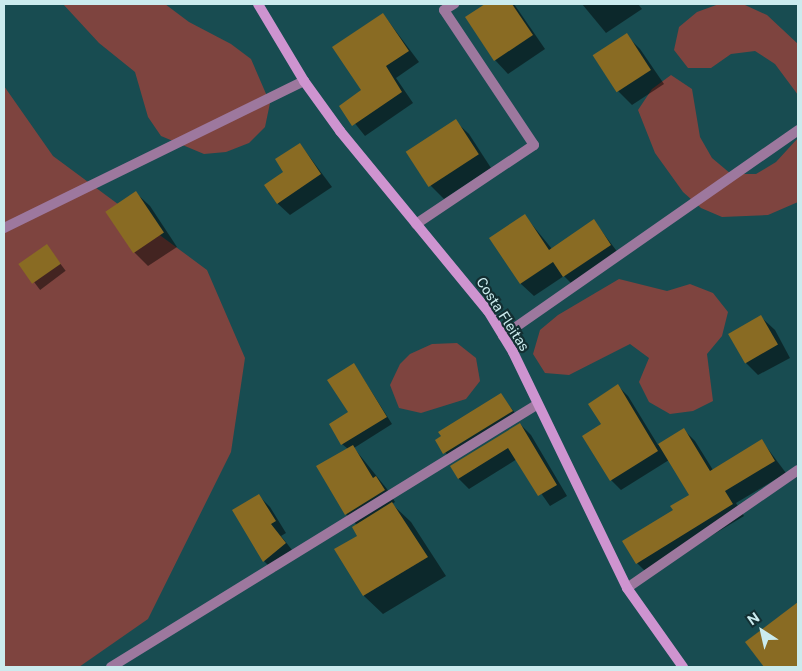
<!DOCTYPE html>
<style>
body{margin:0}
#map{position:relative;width:802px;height:671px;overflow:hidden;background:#184c51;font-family:"Public Sans",sans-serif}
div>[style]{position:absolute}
.green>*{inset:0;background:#7e443f}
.shadow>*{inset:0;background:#0007;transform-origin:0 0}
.building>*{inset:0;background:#896b23;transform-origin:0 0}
.lane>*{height:10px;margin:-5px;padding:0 5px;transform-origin:5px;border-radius:5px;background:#9d789e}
.street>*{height:10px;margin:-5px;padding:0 5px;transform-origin:5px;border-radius:5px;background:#9d789e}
.secondary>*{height:10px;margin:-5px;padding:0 5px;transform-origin:5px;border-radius:5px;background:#ce94d0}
span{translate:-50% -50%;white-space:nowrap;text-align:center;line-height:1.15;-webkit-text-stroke:4.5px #132f32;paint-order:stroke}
.street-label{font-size:14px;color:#cbebee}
.frame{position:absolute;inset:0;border:5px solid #cbebee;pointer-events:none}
.north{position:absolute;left:737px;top:606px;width:50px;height:50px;-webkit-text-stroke:4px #132f32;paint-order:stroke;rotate:325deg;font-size:14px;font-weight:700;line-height:20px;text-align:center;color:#cbebee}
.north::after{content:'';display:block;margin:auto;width:18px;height:22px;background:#cbebee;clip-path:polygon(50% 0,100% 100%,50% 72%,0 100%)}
</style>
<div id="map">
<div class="green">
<div style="clip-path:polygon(63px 4px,165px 4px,189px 22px,231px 44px,251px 59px,270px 103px,265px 127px,249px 143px,226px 152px,204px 154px,161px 136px,148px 117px,135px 72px,99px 43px)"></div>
<div style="clip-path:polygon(719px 4px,745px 5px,767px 15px,798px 44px,798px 95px,775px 64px,755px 51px,731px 54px,711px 68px,688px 68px,674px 50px,679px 27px,697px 12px)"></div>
<div style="clip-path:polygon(671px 75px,692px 89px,700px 137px,712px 158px,731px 174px,756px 174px,776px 162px,798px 138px,798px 202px,768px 215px,722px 217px,701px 208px,683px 192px,655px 153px,638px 110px,652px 89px)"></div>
<div style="clip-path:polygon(4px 86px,53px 156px,207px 270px,245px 358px,231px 452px,148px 619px,79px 667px,4px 667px)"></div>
<div style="clip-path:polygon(619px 279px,667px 291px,690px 284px,713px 293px,728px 312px,722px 336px,707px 354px,713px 401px,693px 411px,670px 414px,649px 402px,639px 382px,649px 358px,630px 344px,569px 375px,545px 373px,533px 354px,540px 330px,558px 315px)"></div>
<div style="clip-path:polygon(457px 343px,476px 358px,480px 381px,466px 399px,421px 413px,399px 408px,390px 385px,400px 364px,410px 354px,432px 344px)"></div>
</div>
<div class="shadow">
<div style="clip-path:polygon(488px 4px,514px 4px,545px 49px,508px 74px,495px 60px,467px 18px)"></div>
<div style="clip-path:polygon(582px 4px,638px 4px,642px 9px,606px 33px)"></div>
<div style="clip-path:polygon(383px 14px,419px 62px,396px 78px,413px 103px,365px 136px,341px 106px,362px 90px)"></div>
<div style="clip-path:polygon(626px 35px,640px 49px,664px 84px,632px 105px,618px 91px,595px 56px)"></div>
<div style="clip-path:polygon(455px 121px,469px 134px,491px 168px,444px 199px,431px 186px,408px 152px)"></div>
<div style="clip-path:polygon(300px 144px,332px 187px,290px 215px,277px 203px,285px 172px)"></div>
<div style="clip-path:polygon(136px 193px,150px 206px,177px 247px,148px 266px,134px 252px,107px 212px)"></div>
<div style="clip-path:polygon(525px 216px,552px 249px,594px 221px,622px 258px,577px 289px,564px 276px,534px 296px,521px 284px,491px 238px)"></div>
<div style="left:47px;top:246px;width:31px;height:32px;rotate:53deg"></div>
<div style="clip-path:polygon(761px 317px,775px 330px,790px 358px,758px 375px,745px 362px)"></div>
<div style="clip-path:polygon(354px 364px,392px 424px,354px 448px,387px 489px,395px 502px,392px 504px,411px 522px,446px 576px,383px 614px,364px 596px,336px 550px,359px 536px,357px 525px,346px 514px,348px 449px,342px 444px,349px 413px)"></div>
<div style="clip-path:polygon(618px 386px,628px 396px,658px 445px,684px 430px,695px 441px,713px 470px,762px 441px,786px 473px,736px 503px,744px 516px,648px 574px,637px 563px,674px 511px,690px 496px,669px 460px,621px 490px,611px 480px,602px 425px)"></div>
<div style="clip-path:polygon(501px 395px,519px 418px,451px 460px,436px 440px)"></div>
<div style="clip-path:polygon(520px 424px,531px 435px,567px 496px,550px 506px,517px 459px,469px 489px,458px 478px)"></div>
<div style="clip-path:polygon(259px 496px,270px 507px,286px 533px,281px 536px,296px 555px,275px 572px,264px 561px)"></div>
<div style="clip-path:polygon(798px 604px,798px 667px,765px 667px,746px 642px)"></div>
</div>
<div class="building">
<div style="clip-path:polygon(485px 4px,512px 4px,533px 35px,494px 61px,465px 17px)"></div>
<div style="clip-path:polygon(383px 13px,409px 51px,386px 66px,402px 92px,352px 126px,339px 106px,361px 90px,332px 47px)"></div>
<div style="left:627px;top:33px;width:44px;height:41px;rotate:57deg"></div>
<div style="left:456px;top:119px;width:42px;height:60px;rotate:57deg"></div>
<div style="clip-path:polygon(300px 143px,321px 174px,277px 204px,264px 185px,283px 172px,275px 159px)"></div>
<div style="left:136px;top:191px;width:50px;height:37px;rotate:56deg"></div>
<div style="clip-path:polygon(525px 214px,549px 250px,594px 219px,611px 245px,563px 277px,553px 262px,520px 284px,489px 238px)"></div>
<div style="left:47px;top:244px;width:24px;height:35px;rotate:55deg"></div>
<div style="left:761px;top:315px;width:34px;height:38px;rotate:60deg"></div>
<div style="clip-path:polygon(354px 363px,387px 417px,341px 445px,329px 424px,348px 412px,327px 380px)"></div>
<div style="clip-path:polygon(618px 384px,658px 451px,610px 481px,582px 436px,601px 424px,588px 404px)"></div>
<div style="clip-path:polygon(501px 393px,513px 411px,443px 454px,435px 440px,441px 436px,438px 432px)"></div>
<div style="clip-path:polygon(520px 423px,557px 485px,538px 496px,508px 448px,458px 479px,450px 466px)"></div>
<div style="clip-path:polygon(684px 428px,710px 471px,762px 439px,775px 461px,725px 491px,733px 504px,636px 564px,622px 541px,673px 510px,670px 506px,689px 495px,658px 444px)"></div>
<div style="clip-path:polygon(353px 445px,373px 478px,376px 476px,385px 490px,345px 515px,316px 466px)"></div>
<div style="clip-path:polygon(259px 494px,276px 521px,271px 524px,286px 543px,263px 562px,232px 510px)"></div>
<div style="clip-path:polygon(392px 502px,428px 557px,363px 596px,334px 549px,357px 536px,352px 527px)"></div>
<div style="clip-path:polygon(798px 602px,798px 667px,764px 667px,745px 642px)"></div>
</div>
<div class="lane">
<div style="left:416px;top:224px;width:142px;rotate:-33.8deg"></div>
<div style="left:534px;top:145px;width:162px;rotate:-123.7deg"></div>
<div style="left:444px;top:10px;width:12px;rotate:-31deg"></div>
<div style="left:4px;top:228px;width:334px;rotate:-26.1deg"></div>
<div style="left:503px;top:336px;width:360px;rotate:-34.9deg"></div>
<div style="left:111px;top:667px;width:501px;rotate:-31.63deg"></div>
</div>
<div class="street">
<div style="left:627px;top:588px;width:208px;rotate:-34.6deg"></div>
</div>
<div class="secondary">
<div style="left:258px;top:4px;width:90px;rotate:59.1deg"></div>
<div style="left:304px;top:81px;width:62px;rotate:54.2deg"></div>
<div style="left:340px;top:131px;width:233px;rotate:50.6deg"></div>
<div style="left:488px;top:311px;width:48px;rotate:58.6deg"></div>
<div style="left:513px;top:352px;width:262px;rotate:64.2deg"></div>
<div style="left:627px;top:588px;width:97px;rotate:54.7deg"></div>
</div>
<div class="street-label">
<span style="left:503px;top:314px;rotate:57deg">Costa Fleitas</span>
</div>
<div class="frame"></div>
<div class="north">N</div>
</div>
